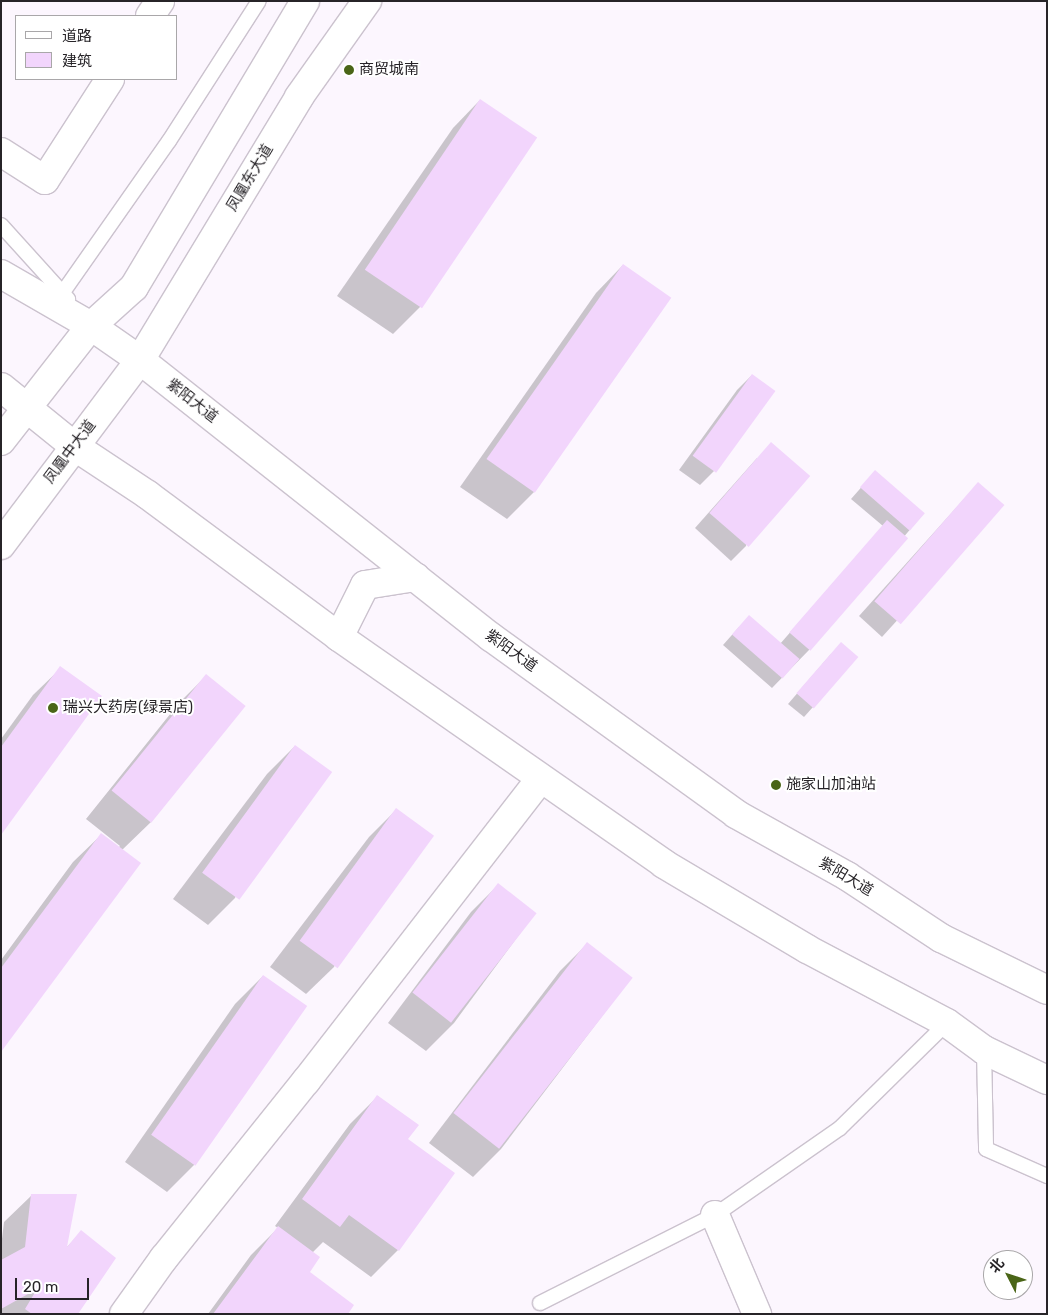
<!DOCTYPE html>
<meta charset="utf-8">
<style>
body{margin:0}
#map{position:relative;width:1048px;height:1315px;overflow:hidden;background:#fcf6fe;font-family:Rubik,"Noto Sans SC",sans-serif}
div>[style]{position:absolute}
.shadow>*{inset:0;background:#0003}
.building>*{inset:0;background:#f2d5fc;transform-origin:0 0}
.roads{filter:drop-shadow(1px 0 #cbc2ce) drop-shadow(-1px 0 #cbc2ce) drop-shadow(0 1px #cbc2ce) drop-shadow(0 -1px #cbc2ce)}
.lane>*{height:14px;margin:-7px;padding:0 7px;transform-origin:7px;border-radius:7px;background:#fff}
.street>*{height:28px;margin:-14px;padding:0 14px;transform-origin:14px;border-radius:14px;background:#fff}
.primary>*{height:28px;margin:-14px;padding:0 14px;transform-origin:14px;border-radius:14px;background:#fff}
.dots>*{width:14px;height:14px;translate:-50% -50%;box-sizing:border-box;border:2px solid #fff;border-radius:50%}
span{translate:-50% -50%;white-space:nowrap;text-align:center;line-height:1.15;-webkit-text-stroke:4px #fff;paint-order:stroke}
.poi-label{font-size:15px;color:#272428}
.left{translate:0 -50%;text-align:left}
.street-label{font-size:15px;color:#272428}
.frame{position:absolute;inset:0;border:2px solid #272428;pointer-events:none}
.legend{position:absolute;left:15px;top:15px;width:162px;height:65px;box-sizing:border-box;background:#fff;border:1px solid #a9a7a9;margin:0;padding:6px 9px;list-style:none;font-size:15px;color:#272428}
.legend li{display:flex;align-items:center;gap:10px;height:25px}
.legend b{width:25px;border:1px solid #a9a7a9}
.north{position:absolute;left:983px;top:1250px;width:50px;height:50px;box-sizing:border-box;background:#fff;border:1px solid #a9a7a9;border-radius:50%;rotate:311deg;font-size:14px;font-weight:700;line-height:20px;text-align:center;color:#272428}
.north::after{content:'';display:block;margin:auto;width:18px;height:22px;background:#4a6517;clip-path:polygon(50% 0,100% 100%,50% 72%,0 100%)}
.scale{position:absolute;left:15px;top:1278px;width:74px;height:22px;box-sizing:border-box;border:2px solid #272428;border-top:0;padding-left:6px;font-size:15px;line-height:18px;white-space:nowrap;color:#272428;-webkit-text-stroke:4px #fff;paint-order:stroke}
</style>
<div id="map">
<div class="shadow">
<div style="clip-path:polygon(480px 100px,420px 307px,393px 334px,337px 296px,453px 128px)"></div>
<div style="clip-path:polygon(623px 265px,534px 492px,507px 519px,460px 487px,596px 293px)"></div>
<div style="clip-path:polygon(752px 375px,714px 471px,700px 485px,679px 470px,737px 390px)"></div>
<div style="clip-path:polygon(757px 458px,746px 546px,731px 561px,695px 528px)"></div>
<div style="clip-path:polygon(866px 482px,923px 514px,809px 650px,772px 688px,723px 645px,739px 627px,780px 644px,883px 526px,851px 499px)"></div>
<div style="clip-path:polygon(964px 499px,1002px 505px,882px 637px,859px 616px)"></div>
<div style="clip-path:polygon(831px 654px,813px 707px,804px 717px,788px 704px)"></div>
<div style="clip-path:polygon(61px 668px,1px 833px,1px 739px,33px 695px)"></div>
<div style="clip-path:polygon(206px 676px,244px 706px,151px 822px,122px 850px,1px 1050px,1px 960px,73px 862px,101px 835px,118px 848px,120px 846px,86px 819px,179px 703px)"></div>
<div style="clip-path:polygon(295px 746px,235px 898px,208px 925px,173px 899px,267px 774px)"></div>
<div style="clip-path:polygon(397px 809px,334px 967px,306px 994px,270px 967px,369px 837px)"></div>
<div style="clip-path:polygon(498px 885px,535px 913px,454px 1023px,426px 1051px,388px 1023px,471px 912px)"></div>
<div style="clip-path:polygon(587px 944px,631px 978px,501px 1149px,473px 1177px,429px 1143px,560px 971px)"></div>
<div style="clip-path:polygon(263px 976px,305px 1006px,194px 1165px,167px 1192px,125px 1162px,235px 1004px)"></div>
<div style="clip-path:polygon(378px 1096px,407px 1140px,398px 1250px,371px 1277px,323px 1242px,312px 1253px,308px 1272px,346px 1314px,208px 1314px,251px 1255px,278px 1228px,275px 1226px,350px 1124px)"></div>
<div style="clip-path:polygon(32px 1195px,66px 1248px,81px 1232px,76px 1314px,1px 1314px,1px 1247px,4px 1222px)"></div>
</div>
<div class="building">
<div style="left:480px;top:99px;width:69px;height:206px;rotate:34deg"></div>
<div style="left:623px;top:264px;width:59px;height:238px;rotate:35deg"></div>
<div style="left:752px;top:374px;width:29px;height:101px;rotate:36deg"></div>
<div style="left:771px;top:442px;width:52px;height:94px;rotate:41deg"></div>
<div style="left:875px;top:470px;width:66px;height:23px;rotate:41deg"></div>
<div style="left:978px;top:482px;width:35px;height:158px;rotate:41deg"></div>
<div style="left:887px;top:520px;width:28px;height:149px;rotate:41deg"></div>
<div style="left:749px;top:615px;width:67px;height:26px;rotate:41deg"></div>
<div style="left:841px;top:642px;width:23px;height:68px;rotate:41deg"></div>
<div style="clip-path:polygon(60px 666px,102px 696px,1px 835px,1px 747px)"></div>
<div style="left:206px;top:674px;width:51px;height:150px;rotate:39deg"></div>
<div style="left:295px;top:745px;width:46px;height:158px;rotate:36deg"></div>
<div style="left:396px;top:808px;width:47px;height:164px;rotate:36deg"></div>
<div style="clip-path:polygon(101px 833px,141px 863px,1px 1052px,1px 968px)"></div>
<div style="left:498px;top:883px;width:49px;height:139px;rotate:38deg"></div>
<div style="left:587px;top:942px;width:58px;height:217px;rotate:38deg"></div>
<div style="left:263px;top:975px;width:54px;height:195px;rotate:35deg"></div>
<div style="clip-path:polygon(377px 1095px,419px 1125px,408px 1139px,455px 1173px,399px 1251px,349px 1215px,340px 1227px,302px 1199px)"></div>
<div style="clip-path:polygon(31px 1194px,77px 1194px,67px 1247px,81px 1230px,116px 1258px,78px 1314px,32px 1314px,25px 1309px,37px 1289px,1px 1309px,1px 1260px,25px 1247px)"></div>
<div style="clip-path:polygon(278px 1226px,320px 1257px,310px 1272px,354px 1305px,348px 1314px,213px 1314px)"></div>
</div>
<div class="roads">
<div class="lane">
<div style="left:1px;top:225px;width:100px;rotate:47.8deg"></div>
<div style="left:54px;top:305px;width:200px;rotate:-55deg"></div>
<div style="left:169px;top:141px;width:166px;rotate:-57.3deg"></div>
<div style="left:984px;top:1050px;width:99px;rotate:88.8deg"></div>
<div style="left:986px;top:1149px;width:67px;rotate:23.9deg"></div>
<div style="left:540px;top:1303px;width:196px;rotate:-26.7deg"></div>
<div style="left:715px;top:1215px;width:152px;rotate:-34.8deg"></div>
<div style="left:840px;top:1128px;width:150px;rotate:-44.5deg"></div>
</div>
<div class="street">
<div style="left:150px;top:16px;width:18px;rotate:-56deg"></div>
<div style="left:1px;top:152px;width:52px;rotate:32.5deg"></div>
<div style="left:45px;top:180px;width:120px;rotate:-57.2deg"></div>
<div style="left:715px;top:1215px;width:108px;rotate:67deg"></div>
<div style="left:124px;top:1314px;width:69px;rotate:-54.5deg"></div>
<div style="left:164px;top:1258px;width:227px;rotate:-51.3deg"></div>
<div style="left:306px;top:1081px;width:383px;rotate:-52.2deg"></div>
</div>
<div class="primary">
<div style="left:1px;top:274px;width:104px;rotate:30deg"></div>
<div style="left:91px;top:326px;width:60px;rotate:34.8deg"></div>
<div style="left:140px;top:360px;width:447px;rotate:38.3deg"></div>
<div style="left:491px;top:637px;width:302px;rotate:35.8deg"></div>
<div style="left:736px;top:814px;width:127px;rotate:29.2deg"></div>
<div style="left:847px;top:876px;width:113px;rotate:33.4deg"></div>
<div style="left:941px;top:938px;width:118px;rotate:26.1deg"></div>
<div style="left:1px;top:387px;width:94px;rotate:38.9deg"></div>
<div style="left:74px;top:446px;width:89px;rotate:33.5deg"></div>
<div style="left:148px;top:495px;width:238px;rotate:36.6deg"></div>
<div style="left:339px;top:637px;width:396px;rotate:34.9deg"></div>
<div style="left:664px;top:864px;width:166px;rotate:30.7deg"></div>
<div style="left:807px;top:949px;width:158px;rotate:27.9deg"></div>
<div style="left:947px;top:1023px;width:46px;rotate:36.1deg"></div>
<div style="left:984px;top:1050px;width:70px;rotate:25.5deg"></div>
<div style="left:1px;top:441px;width:146px;rotate:-52deg"></div>
<div style="left:91px;top:326px;width:58px;rotate:-42.2deg"></div>
<div style="left:134px;top:287px;width:333px;rotate:-59.1deg"></div>
<div style="left:1px;top:545px;width:231px;rotate:-53.1deg"></div>
<div style="left:140px;top:360px;width:307px;rotate:-58.8deg"></div>
<div style="left:299px;top:97px;width:118px;rotate:-54.7deg"></div>
<div style="left:339px;top:637px;width:58px;rotate:-63.4deg"></div>
<div style="left:365px;top:585px;width:51px;rotate:-9.1deg"></div>
</div>
</div>
<div class="dots">
<div style="left:349px;top:70px;background:#4a6517"></div>
<div style="left:53px;top:708px;background:#4a6517"></div>
<div style="left:776px;top:785px;background:#4a6517"></div>
</div>
<div class="poi-label">
<span class="left" style="left:359px;top:70px">商贸城南</span>
<span class="left" style="left:63px;top:708px">瑞兴大药房(绿景店)</span>
<span class="left" style="left:786px;top:785px">施家山加油站</span>
</div>
<div class="street-label">
<span style="left:250px;top:178px;rotate:-59deg">凤凰东大道</span>
<span style="left:192px;top:401px;rotate:38deg">紫阳大道</span>
<span style="left:70px;top:452px;rotate:-53deg">凤凰中大道</span>
<span style="left:511px;top:651px;rotate:36deg">紫阳大道</span>
<span style="left:846px;top:877px;rotate:31deg">紫阳大道</span>
</div>
<div class="frame"></div>
<ul class="legend">
<li><b style="height:6px;background:#fff"></b>道路</li>
<li><b style="height:14px;background:#f2d5fc"></b>建筑</li>
</ul>
<div class="north">北</div>
<div class="scale">20 m</div>
</div>
